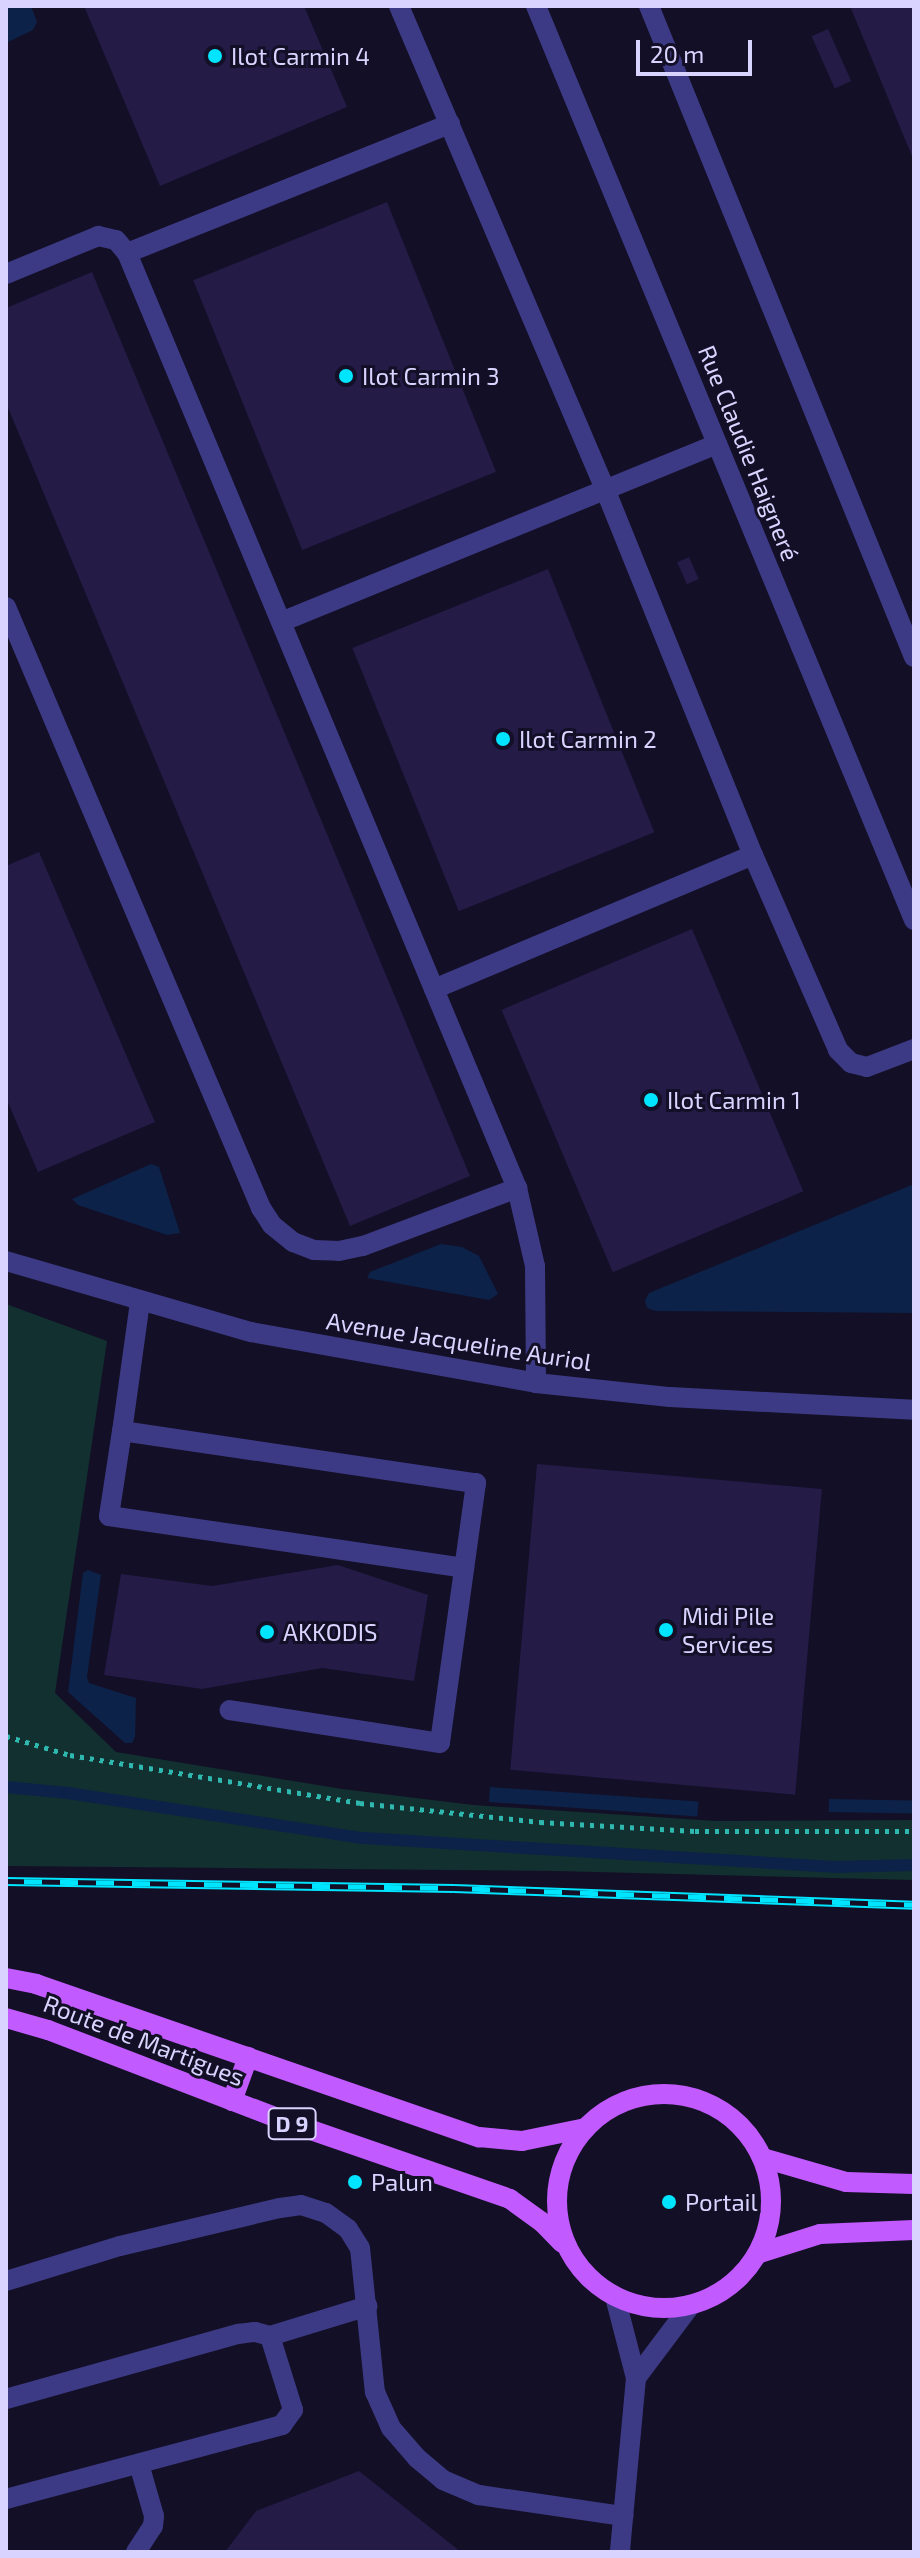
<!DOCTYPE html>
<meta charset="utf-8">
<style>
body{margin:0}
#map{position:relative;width:920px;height:2558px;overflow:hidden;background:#130f26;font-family:"Exo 2",sans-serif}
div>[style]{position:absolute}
.green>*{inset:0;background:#12302f}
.water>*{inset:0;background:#0c2248;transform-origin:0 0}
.stream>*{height:12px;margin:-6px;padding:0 6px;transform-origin:6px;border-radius:6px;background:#0c2248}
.building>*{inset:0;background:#241b47;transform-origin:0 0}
.path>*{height:5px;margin-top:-2.5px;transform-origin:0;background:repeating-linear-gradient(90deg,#2fb8b0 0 4px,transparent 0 10px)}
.lane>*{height:20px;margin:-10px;padding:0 10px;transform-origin:10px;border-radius:10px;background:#3d3a85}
.street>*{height:20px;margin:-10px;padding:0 10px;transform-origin:10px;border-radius:10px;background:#3d3a85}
.primary>*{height:20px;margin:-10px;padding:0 10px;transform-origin:10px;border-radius:10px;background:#c25bff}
.primary>.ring{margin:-10px;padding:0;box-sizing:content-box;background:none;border:20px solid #c25bff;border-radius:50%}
.rail>*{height:9px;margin-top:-4.5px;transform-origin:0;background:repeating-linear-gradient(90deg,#130f26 0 18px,#00e5ff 0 36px);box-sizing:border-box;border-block:2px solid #00e5ff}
.dots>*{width:22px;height:22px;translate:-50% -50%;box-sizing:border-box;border:4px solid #130f26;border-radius:50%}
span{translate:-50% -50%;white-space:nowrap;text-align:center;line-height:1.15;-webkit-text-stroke:6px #130f26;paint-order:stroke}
.shield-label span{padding:2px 6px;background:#130f26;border:2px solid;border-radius:6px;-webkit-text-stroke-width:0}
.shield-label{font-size:22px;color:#d9d4ff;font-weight:700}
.poi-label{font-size:24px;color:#d9d4ff}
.left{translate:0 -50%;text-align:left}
.street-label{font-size:24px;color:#d9d4ff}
.frame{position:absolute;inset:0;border:8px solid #d9d4ff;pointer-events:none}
.scale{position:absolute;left:636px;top:40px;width:116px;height:36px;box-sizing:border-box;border:4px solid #d9d4ff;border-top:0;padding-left:10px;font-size:24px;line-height:28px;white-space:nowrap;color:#d9d4ff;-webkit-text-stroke:6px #130f26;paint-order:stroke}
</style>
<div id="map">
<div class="green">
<div style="clip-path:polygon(6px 1304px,107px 1341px,55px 1693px,116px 1752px,342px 1789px,473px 1805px,716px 1821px,914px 1820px,914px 1880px,557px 1871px,6px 1866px)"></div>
</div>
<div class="water">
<div style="clip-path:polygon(6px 6px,31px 6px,37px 22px,33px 30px,6px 43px)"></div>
<div style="clip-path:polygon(151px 1164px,159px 1167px,180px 1233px,167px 1235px,78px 1205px,72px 1199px)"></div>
<div style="clip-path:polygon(914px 1184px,914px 1313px,656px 1311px,647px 1308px,645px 1301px,649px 1293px)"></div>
<div style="clip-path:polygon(441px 1244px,462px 1247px,479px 1256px,498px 1294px,489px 1300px,367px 1278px,370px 1272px)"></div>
<div style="clip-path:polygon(88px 1570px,101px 1575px,87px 1677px,89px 1683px,136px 1698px,135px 1737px,132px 1743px,125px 1743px,68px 1692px,83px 1573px)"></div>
<div style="left:490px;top:1787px;width:209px;height:15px;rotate:4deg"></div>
<div style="left:829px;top:1799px;width:85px;height:13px;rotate:1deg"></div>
</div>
<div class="stream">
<div style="left:6px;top:1787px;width:62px;rotate:5.5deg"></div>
<div style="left:68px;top:1793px;width:298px;rotate:8.7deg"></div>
<div style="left:363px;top:1838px;width:474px;rotate:3.5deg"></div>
<div style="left:836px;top:1867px;width:78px;rotate:-1.5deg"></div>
</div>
<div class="building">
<div style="clip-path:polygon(84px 6px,304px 6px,347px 107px,160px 186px)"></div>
<div style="clip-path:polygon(850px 6px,914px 6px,914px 161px)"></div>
<div style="left:828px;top:29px;width:57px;height:18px;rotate:66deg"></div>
<div style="left:387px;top:202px;width:291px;height:209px;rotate:68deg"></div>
<div style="clip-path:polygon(92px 272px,470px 1176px,350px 1226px,6px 403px,6px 308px)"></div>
<div style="left:689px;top:557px;width:24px;height:13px;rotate:66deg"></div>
<div style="left:548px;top:569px;width:284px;height:211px;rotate:68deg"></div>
<div style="clip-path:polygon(39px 852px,155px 1122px,38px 1172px,6px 1098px,6px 866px)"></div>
<div style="left:692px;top:929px;width:285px;height:207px;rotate:67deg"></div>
<div style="left:537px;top:1464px;width:286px;height:307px;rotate:5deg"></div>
<div style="clip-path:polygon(338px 1565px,428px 1595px,414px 1681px,322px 1668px,202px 1689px,104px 1675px,121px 1574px,212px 1586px)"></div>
<div style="clip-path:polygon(359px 2471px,461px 2552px,225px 2552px,256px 2511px)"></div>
</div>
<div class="path">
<div style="left:6px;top:1736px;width:67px;rotate:16.5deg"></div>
<div style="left:70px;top:1755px;width:294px;rotate:9.4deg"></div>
<div style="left:360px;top:1803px;width:181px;rotate:6deg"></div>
<div style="left:540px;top:1822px;width:155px;rotate:3.3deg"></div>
<div style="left:695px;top:1831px;width:219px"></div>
</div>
<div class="lane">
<div style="left:399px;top:6px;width:525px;rotate:66.9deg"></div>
<div style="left:605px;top:489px;width:395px;rotate:68deg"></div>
<div style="left:753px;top:855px;width:213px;rotate:66.4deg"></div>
<div style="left:838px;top:1050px;width:18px;rotate:45deg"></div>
<div style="left:851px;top:1063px;width:16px;rotate:14deg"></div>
<div style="left:867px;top:1067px;width:50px;rotate:-21deg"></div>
<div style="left:649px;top:6px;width:703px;rotate:67.85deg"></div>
<div style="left:127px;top:253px;width:348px;rotate:-21.8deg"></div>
<div style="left:6px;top:274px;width:100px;rotate:-22.4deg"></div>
<div style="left:98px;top:236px;width:18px;rotate:13deg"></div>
<div style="left:116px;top:240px;width:17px;rotate:50deg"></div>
<div style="left:127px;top:253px;width:1013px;rotate:67.36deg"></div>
<div style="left:517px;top:1188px;width:80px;rotate:77deg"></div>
<div style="left:535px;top:1266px;width:117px;rotate:89.5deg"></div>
<div style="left:6px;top:607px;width:653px;rotate:67.01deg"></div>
<div style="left:261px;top:1208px;width:20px;rotate:57deg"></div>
<div style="left:272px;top:1225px;width:27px;rotate:39deg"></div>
<div style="left:293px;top:1242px;width:22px;rotate:21deg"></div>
<div style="left:314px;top:1250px;width:25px;rotate:2deg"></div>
<div style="left:339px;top:1251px;width:25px;rotate:-12deg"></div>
<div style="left:363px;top:1246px;width:165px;rotate:-20.6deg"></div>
<div style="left:281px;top:622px;width:471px;rotate:-22.2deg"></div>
<div style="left:434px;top:989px;width:346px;rotate:-22.8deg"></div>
<div style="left:140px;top:1302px;width:130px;rotate:97.9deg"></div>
<div style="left:122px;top:1431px;width:358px;rotate:8.4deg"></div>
<div style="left:476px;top:1483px;width:262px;rotate:97.9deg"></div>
<div style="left:440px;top:1743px;width:213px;rotate:-171.1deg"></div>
<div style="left:122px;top:1431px;width:86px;rotate:98.7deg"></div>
<div style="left:109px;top:1516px;width:359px;rotate:8.3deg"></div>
<div style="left:6px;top:2399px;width:241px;rotate:-15.7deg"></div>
<div style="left:238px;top:2334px;width:17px;rotate:-7deg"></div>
<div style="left:255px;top:2332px;width:16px;rotate:15deg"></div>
<div style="left:270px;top:2336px;width:102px;rotate:-17deg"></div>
<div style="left:6px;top:2499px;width:286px;rotate:-15deg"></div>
<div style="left:282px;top:2425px;width:19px;rotate:-54deg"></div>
<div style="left:293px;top:2410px;width:77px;rotate:-107.3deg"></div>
<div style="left:136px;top:2552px;width:31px;rotate:-57deg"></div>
<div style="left:153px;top:2526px;width:10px;rotate:-84deg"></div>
<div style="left:154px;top:2516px;width:54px;rotate:-106.1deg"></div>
</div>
<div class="street">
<div style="left:536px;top:6px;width:989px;rotate:67.53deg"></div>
<div style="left:6px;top:1261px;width:255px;rotate:16.2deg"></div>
<div style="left:251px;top:1332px;width:290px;rotate:10.1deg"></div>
<div style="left:536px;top:1383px;width:135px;rotate:6deg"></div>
<div style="left:670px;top:1397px;width:244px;rotate:3deg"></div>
<div style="left:6px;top:2281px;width:119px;rotate:-17.1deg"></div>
<div style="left:120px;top:2246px;width:164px;rotate:-13.4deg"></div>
<div style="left:280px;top:2208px;width:21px;rotate:-8deg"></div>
<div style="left:301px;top:2205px;width:26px;rotate:18deg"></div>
<div style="left:326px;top:2213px;width:27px;rotate:36deg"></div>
<div style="left:348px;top:2229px;width:22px;rotate:58deg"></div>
<div style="left:360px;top:2248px;width:145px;rotate:84.1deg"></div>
<div style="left:375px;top:2392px;width:39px;rotate:66deg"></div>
<div style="left:391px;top:2428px;width:40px;rotate:49deg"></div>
<div style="left:417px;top:2458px;width:34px;rotate:40deg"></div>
<div style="left:443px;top:2480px;width:39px;rotate:23deg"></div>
<div style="left:479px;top:2495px;width:146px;rotate:8.3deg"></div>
<div style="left:615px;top:2297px;width:84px;rotate:75.5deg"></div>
<div style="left:636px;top:2378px;width:175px;rotate:95.3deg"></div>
<div style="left:636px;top:2378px;width:90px;rotate:-53.1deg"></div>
</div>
<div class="primary">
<div style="left:6px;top:1978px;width:31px;rotate:11deg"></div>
<div style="left:36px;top:1984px;width:469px;rotate:19.1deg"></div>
<div style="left:479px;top:2137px;width:43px;rotate:5.3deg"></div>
<div style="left:522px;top:2141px;width:65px;rotate:-11.5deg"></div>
<div style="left:6px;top:2018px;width:44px;rotate:15.9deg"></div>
<div style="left:48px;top:2030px;width:251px;rotate:21deg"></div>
<div style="left:282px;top:2120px;width:241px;rotate:19.1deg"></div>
<div style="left:510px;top:2199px;width:39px;rotate:36deg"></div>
<div style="left:542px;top:2222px;width:29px;rotate:46deg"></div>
<div class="ring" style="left:557px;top:2094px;width:194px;height:194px"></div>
<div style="left:232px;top:2101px;width:47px;rotate:-70deg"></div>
<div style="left:763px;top:2158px;width:86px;rotate:16.1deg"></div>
<div style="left:846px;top:2182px;width:68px;rotate:1.7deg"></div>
<div style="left:760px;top:2253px;width:63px;rotate:-17.6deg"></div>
<div style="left:820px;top:2234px;width:94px;rotate:-2.4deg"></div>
</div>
<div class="rail">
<div style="left:6px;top:1881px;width:448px;rotate:0.9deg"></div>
<div style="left:454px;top:1888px;width:460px;rotate:2.1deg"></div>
</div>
<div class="dots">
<div style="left:215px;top:56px;background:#00e5ff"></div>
<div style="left:346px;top:376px;background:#00e5ff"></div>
<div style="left:503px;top:739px;background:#00e5ff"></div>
<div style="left:651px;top:1100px;background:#00e5ff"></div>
<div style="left:666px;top:1630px;background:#00e5ff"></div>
<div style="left:267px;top:1632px;background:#00e5ff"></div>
<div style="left:355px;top:2182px;background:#00e5ff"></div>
<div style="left:669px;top:2202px;background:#00e5ff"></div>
</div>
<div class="shield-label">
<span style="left:292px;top:2124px">D 9</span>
</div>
<div class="poi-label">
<span class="left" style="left:231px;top:56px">Ilot Carmin 4</span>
<span class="left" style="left:362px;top:376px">Ilot Carmin 3</span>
<span class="left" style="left:519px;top:739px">Ilot Carmin 2</span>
<span class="left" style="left:667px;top:1100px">Ilot Carmin 1</span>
<span class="left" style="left:682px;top:1630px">Midi Pile<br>Services</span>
<span class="left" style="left:283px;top:1632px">AKKODIS</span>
<span class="left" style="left:371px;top:2182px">Palun</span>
<span class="left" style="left:685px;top:2202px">Portail</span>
</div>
<div class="street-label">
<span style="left:749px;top:453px;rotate:68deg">Rue Claudie Haigneré</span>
<span style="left:459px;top:1341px;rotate:9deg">Avenue Jacqueline Auriol</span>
<span style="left:144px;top:2040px;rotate:21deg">Route de Martigues</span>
</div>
<div class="frame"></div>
<div class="scale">20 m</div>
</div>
